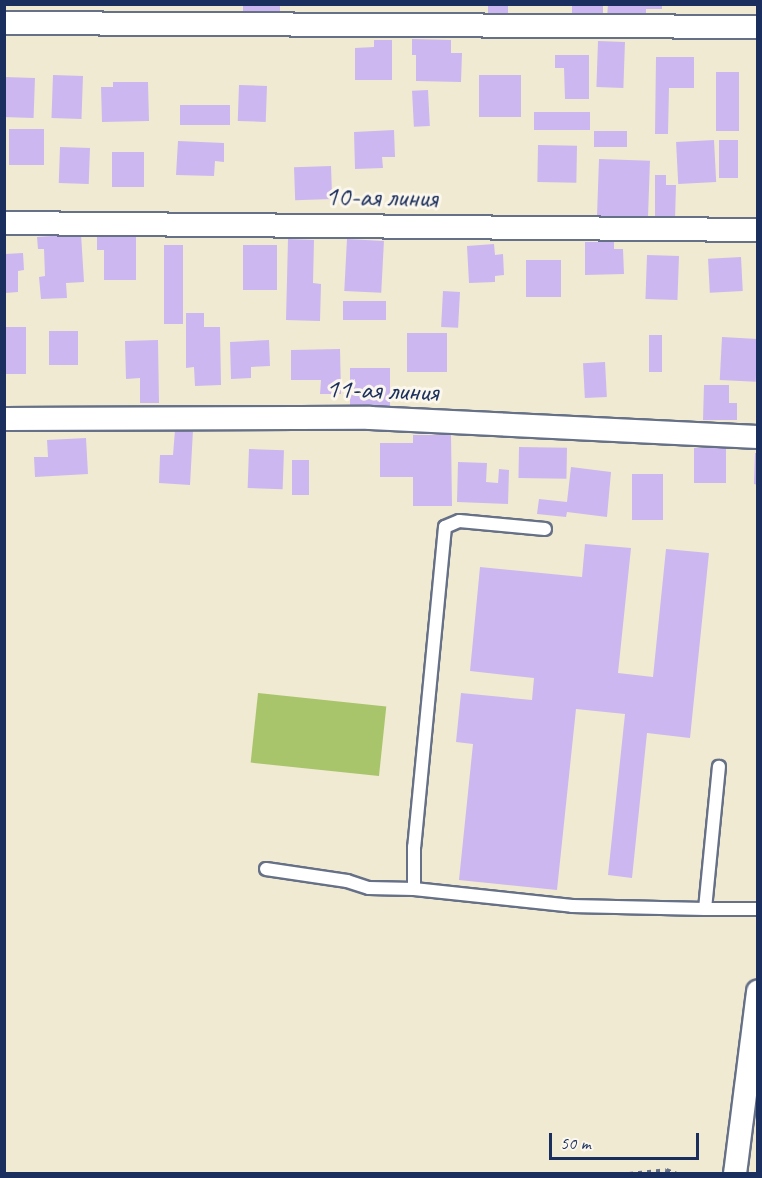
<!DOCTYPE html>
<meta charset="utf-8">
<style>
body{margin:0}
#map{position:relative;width:762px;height:1178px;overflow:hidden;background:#f0ead2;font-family:Caveat,sans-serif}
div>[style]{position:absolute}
.green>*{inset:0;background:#a9c56b;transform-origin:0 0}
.building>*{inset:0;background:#cdb7f0;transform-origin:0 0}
.path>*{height:4px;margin-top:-2px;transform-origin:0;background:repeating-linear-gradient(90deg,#667087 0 4.5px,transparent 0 9px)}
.roads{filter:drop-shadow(2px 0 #667087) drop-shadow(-2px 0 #667087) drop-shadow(0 2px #667087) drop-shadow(0 -2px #667087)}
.service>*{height:12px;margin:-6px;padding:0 6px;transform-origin:6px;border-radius:6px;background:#fff}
.minor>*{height:22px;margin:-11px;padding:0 11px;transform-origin:11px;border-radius:11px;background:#fff}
span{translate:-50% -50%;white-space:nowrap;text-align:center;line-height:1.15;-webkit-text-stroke:6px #fbf7ec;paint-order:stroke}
.street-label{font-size:28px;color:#1b2f5e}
.frame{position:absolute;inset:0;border:6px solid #1b2f5e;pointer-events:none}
.scale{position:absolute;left:549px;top:1133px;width:150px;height:27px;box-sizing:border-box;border:3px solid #1b2f5e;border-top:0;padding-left:8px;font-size:18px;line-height:21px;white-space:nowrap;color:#1b2f5e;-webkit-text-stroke:4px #fbf7ec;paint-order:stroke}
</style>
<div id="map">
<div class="green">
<div style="left:258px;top:693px;width:129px;height:70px;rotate:6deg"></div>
</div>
<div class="building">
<div style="left:243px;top:4px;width:37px;height:13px"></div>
<div style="left:488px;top:4px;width:20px;height:15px"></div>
<div style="left:572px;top:4px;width:31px;height:15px"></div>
<div style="clip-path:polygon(608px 4px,662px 4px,662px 9px,646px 9px,646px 18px,607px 18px)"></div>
<div style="clip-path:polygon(412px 39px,451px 40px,451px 53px,462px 53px,461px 82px,416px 81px,416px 55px,412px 55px)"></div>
<div style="clip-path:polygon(374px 40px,392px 40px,392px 80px,355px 80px,355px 48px,374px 47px)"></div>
<div style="left:598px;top:41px;width:27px;height:46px;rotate:2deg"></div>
<div style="clip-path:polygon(555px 55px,589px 55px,589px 99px,565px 99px,564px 68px,555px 68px)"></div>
<div style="clip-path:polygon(656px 57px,694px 57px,694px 88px,669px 88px,668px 134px,655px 134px)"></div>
<div style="left:716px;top:72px;width:23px;height:59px"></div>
<div style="left:53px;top:75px;width:30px;height:43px;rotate:2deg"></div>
<div style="left:479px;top:75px;width:42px;height:42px"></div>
<div style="left:4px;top:77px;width:31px;height:40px;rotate:2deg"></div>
<div style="clip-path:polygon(113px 82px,148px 82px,149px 121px,102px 122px,101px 87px,113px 87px)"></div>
<div style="left:239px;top:85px;width:28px;height:36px;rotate:2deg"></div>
<div style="left:428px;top:90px;width:36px;height:16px;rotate:87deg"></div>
<div style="left:230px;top:105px;width:20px;height:50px;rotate:90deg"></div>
<div style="left:590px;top:112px;width:18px;height:56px;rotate:90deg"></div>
<div style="left:9px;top:129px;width:35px;height:36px"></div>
<div style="clip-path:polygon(394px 130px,395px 157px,382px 157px,383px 168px,355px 169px,354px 132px)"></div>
<div style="left:627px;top:131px;width:16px;height:33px;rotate:90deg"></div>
<div style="left:714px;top:140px;width:42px;height:38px;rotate:87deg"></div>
<div style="left:719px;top:140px;width:19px;height:38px"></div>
<div style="clip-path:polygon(178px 141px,224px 143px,224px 162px,215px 161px,214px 176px,176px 175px)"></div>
<div style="left:538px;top:145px;width:39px;height:37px;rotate:1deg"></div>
<div style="left:60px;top:147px;width:30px;height:36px;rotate:2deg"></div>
<div style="left:144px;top:152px;width:35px;height:32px;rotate:90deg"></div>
<div style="left:599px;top:159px;width:51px;height:58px;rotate:2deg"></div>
<div style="left:331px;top:166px;width:33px;height:37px;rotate:88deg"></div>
<div style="clip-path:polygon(655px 175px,666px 175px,666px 185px,676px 185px,675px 220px,655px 220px)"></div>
<div style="clip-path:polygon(97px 233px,136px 233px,136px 280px,104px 280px,104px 250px,97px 250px)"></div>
<div style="clip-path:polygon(81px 234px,84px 282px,66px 283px,67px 298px,41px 299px,39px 277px,45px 276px,44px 249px,38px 249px,37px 237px)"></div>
<div style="clip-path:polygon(288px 239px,314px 240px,313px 283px,321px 284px,320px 321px,286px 320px)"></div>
<div style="left:347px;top:239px;width:37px;height:52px;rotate:3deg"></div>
<div style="clip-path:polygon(585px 242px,614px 242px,614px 249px,623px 249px,624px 274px,585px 275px)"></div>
<div style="clip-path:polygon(494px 244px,495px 255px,503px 254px,504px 275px,495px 276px,495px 282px,469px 283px,467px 246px)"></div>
<div style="left:164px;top:245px;width:19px;height:79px"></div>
<div style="left:243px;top:245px;width:34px;height:45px"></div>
<div style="clip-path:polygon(23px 253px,24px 270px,18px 271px,18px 292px,5px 293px,5px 254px)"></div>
<div style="left:647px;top:255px;width:32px;height:44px;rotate:2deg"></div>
<div style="left:741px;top:257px;width:34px;height:33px;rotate:87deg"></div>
<div style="left:526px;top:260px;width:35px;height:37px"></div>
<div style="left:443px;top:291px;width:17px;height:36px;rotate:3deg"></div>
<div style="left:343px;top:301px;width:43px;height:19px"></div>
<div style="clip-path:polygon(186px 313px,204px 313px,204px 327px,220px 327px,221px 385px,195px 386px,194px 367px,186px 368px)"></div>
<div style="left:26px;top:327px;width:47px;height:22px;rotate:90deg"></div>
<div style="left:49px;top:331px;width:29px;height:34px"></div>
<div style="left:447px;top:333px;width:39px;height:40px;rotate:90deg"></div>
<div style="left:649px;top:335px;width:13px;height:37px"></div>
<div style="left:722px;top:337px;width:36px;height:43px;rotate:3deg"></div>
<div style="clip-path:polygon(158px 340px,159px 403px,140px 403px,140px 378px,126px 379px,125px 341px)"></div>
<div style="clip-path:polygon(269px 340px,270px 366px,251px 367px,251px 378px,231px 379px,230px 342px)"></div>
<div style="clip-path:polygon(340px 349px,341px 394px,320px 394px,321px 380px,291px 380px,291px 350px)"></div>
<div style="left:605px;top:362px;width:35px;height:22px;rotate:87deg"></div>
<div style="left:390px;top:368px;width:38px;height:40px;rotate:90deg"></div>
<div style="clip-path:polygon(704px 385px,729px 385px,729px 403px,737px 403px,737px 420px,703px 420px)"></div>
<div style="clip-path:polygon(175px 430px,193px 430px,190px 485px,159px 483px,160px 455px,173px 455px)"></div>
<div style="clip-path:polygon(413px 435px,451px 435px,452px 506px,413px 506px,413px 477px,380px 477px,380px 443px,413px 443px)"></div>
<div style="clip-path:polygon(86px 438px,88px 474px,35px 477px,34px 457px,48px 457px,47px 440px)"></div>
<div style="left:519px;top:447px;width:48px;height:31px;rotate:1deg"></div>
<div style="left:694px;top:448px;width:32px;height:35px"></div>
<div style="left:249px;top:449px;width:35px;height:39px;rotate:2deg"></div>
<div style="clip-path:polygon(755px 453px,758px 453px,758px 485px,754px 484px)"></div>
<div style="left:292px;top:460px;width:17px;height:35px"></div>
<div style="clip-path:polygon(458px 462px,487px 463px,486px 482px,498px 483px,499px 469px,509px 470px,508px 504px,457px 502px)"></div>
<div style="clip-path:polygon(571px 467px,611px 472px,607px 517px,567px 512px,566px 517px,537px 514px,539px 499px,567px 502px)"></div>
<div style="left:632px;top:474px;width:31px;height:46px"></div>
<div style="clip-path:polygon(585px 544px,631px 548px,618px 673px,653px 677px,666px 549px,709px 553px,690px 738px,647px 733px,632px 878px,608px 875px,625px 714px,576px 709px,557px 890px,459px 880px,473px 744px,456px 742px,461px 693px,532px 700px,534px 678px,470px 671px,480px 567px,582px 577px)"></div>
</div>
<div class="path">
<div style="left:629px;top:1174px;width:37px;rotate:-6deg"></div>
<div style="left:666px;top:1170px;width:12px;rotate:20deg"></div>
</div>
<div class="roads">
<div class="service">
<div style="left:545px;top:529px;width:86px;rotate:-174.7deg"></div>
<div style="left:459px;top:521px;width:15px;rotate:157deg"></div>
<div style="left:445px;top:527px;width:321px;rotate:95.5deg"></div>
<div style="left:414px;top:847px;width:42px;rotate:90deg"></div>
<div style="left:414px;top:889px;width:159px;rotate:6.1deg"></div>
<div style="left:572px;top:906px;width:133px;rotate:1.3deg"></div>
<div style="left:705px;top:909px;width:143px;rotate:-84.4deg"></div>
<div style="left:266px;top:869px;width:82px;rotate:8.4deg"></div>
<div style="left:347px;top:881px;width:23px;rotate:18deg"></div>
<div style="left:369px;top:888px;width:45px;rotate:1.3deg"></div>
<div style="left:705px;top:909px;width:53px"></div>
</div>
<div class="minor">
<div style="left:4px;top:23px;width:754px;rotate:0.3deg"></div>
<div style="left:4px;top:223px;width:754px;rotate:0.53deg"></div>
<div style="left:4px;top:419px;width:366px;rotate:-0.2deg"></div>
<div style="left:370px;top:418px;width:388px;rotate:2.8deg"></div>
<div style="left:735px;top:1174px;width:184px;rotate:-82.8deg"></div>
</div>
</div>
<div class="street-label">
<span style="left:381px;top:197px;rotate:1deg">10-ая линия</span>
<span style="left:382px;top:390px;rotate:2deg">11-ая линия</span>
</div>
<div class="frame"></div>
<div class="scale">50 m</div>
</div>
